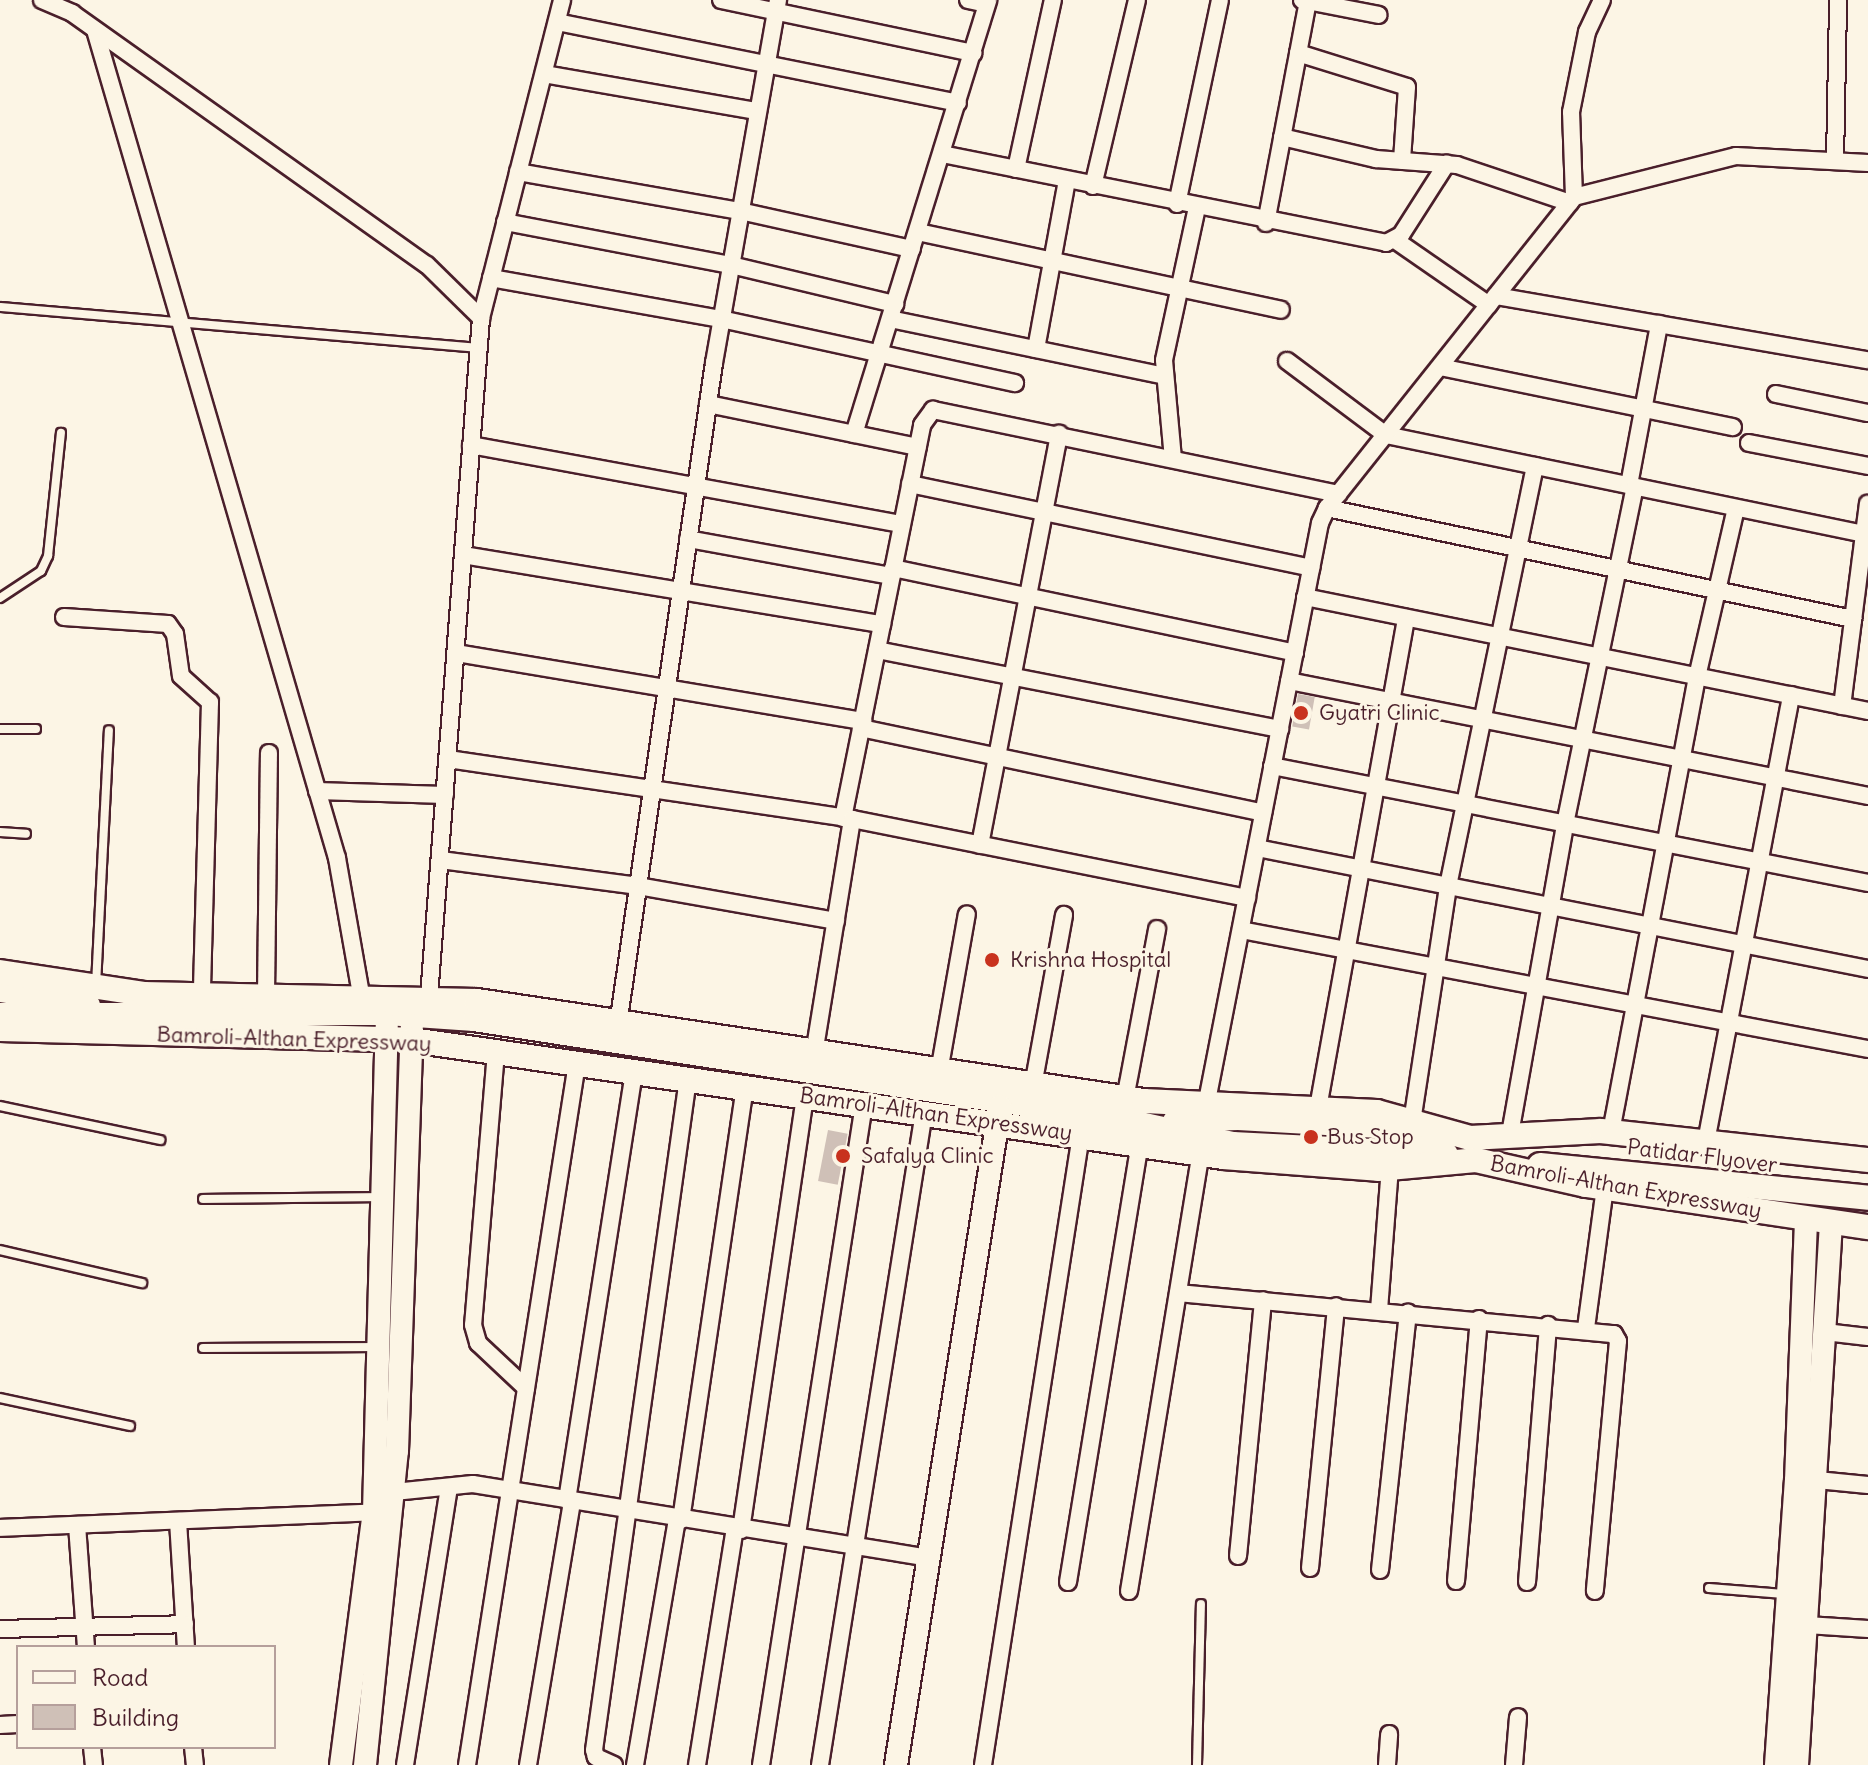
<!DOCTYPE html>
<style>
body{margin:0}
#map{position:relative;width:1868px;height:1765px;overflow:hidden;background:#fcf5e5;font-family:Delius,sans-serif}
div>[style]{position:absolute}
.building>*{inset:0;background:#cfc0b7;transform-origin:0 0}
.roads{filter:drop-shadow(2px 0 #4a1f2b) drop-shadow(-2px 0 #4a1f2b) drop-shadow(0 2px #4a1f2b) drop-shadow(0 -2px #4a1f2b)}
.lane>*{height:8px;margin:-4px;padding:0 4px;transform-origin:4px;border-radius:4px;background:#fcf5e5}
.street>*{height:16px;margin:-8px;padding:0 8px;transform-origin:8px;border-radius:8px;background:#fcf5e5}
.secondary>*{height:22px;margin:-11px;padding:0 11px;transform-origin:11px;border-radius:11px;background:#fcf5e5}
.primary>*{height:24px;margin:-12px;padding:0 12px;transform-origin:12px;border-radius:12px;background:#fcf5e5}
.dots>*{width:22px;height:22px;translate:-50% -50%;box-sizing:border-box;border:4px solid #fcf5e5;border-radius:50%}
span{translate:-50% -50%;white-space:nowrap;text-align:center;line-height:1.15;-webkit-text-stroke:6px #fcf5e5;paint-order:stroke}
.poi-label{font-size:22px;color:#4a1f2b}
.left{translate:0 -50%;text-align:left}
.street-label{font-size:22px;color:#4a1f2b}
.legend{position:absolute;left:16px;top:1645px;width:260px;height:104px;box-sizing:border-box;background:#fcf5e5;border:2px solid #b59f9b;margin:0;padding:10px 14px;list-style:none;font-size:24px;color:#4a1f2b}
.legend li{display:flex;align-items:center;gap:16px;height:40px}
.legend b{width:40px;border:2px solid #b59f9b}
</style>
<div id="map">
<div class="building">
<div style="left:1298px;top:694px;width:17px;height:33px;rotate:10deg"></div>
<div style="left:828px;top:1130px;width:20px;height:52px;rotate:11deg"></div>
</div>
<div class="roads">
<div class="lane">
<div style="left:0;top:307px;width:480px;rotate:4.9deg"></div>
<div style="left:0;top:598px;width:49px;rotate:-33.4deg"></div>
<div style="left:41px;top:571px;width:17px;rotate:-65deg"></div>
<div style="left:48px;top:556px;width:124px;rotate:-84deg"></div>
<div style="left:0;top:729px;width:36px"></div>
<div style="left:0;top:832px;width:26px;rotate:4deg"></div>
<div style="left:96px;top:985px;width:255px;rotate:-87.1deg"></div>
<div style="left:0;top:1106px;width:164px;rotate:12deg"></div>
<div style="left:203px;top:1199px;width:179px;rotate:-0.6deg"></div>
<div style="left:0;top:1250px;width:146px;rotate:13.1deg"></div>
<div style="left:203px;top:1348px;width:175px;rotate:-0.3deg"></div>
<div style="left:0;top:1398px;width:133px;rotate:12.2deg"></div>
<div style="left:1709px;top:1588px;width:75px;rotate:4.6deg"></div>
<div style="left:1197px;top:1765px;width:161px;rotate:-88.6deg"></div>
</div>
<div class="street">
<div style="left:42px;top:0;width:33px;rotate:23deg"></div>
<div style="left:72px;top:13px;width:435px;rotate:35.4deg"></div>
<div style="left:427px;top:265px;width:76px;rotate:44.5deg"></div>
<div style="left:721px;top:0;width:258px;rotate:11.9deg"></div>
<div style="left:968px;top:0;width:19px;rotate:12deg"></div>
<div style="left:1302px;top:0;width:78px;rotate:11deg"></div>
<div style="left:557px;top:22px;width:409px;rotate:11.4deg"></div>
<div style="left:95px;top:30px;width:863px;rotate:73.71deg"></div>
<div style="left:337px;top:858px;width:150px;rotate:80deg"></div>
<div style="left:1298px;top:53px;width:114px;rotate:17.3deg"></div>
<div style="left:1407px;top:87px;width:74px;rotate:93.9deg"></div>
<div style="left:544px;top:74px;width:216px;rotate:9.9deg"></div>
<div style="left:1282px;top:137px;width:97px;rotate:13.2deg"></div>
<div style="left:1376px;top:159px;width:81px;rotate:4.2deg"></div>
<div style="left:1457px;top:165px;width:119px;rotate:18.6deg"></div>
<div style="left:942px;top:154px;width:453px;rotate:11.3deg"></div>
<div style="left:1386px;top:243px;width:17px;rotate:-28deg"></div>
<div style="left:1401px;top:235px;width:85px;rotate:-57.4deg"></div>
<div style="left:1835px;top:161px;width:161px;rotate:-88.9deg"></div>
<div style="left:1016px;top:169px;width:173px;rotate:-77.7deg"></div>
<div style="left:518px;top:172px;width:225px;rotate:10deg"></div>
<div style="left:740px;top:211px;width:176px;rotate:12.5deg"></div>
<div style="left:1093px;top:186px;width:191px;rotate:-76.7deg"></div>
<div style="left:1574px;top:197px;width:85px;rotate:-92deg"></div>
<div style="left:1571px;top:112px;width:82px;rotate:-78.7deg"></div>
<div style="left:1587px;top:32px;width:35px;rotate:-65deg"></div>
<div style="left:1177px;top:204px;width:208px;rotate:-78.1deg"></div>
<div style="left:505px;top:222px;width:230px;rotate:10.8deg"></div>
<div style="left:731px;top:265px;width:169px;rotate:13.4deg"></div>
<div style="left:1266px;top:223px;width:226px;rotate:-79.3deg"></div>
<div style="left:918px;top:232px;width:371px;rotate:12.1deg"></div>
<div style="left:1395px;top:240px;width:114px;rotate:34.7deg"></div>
<div style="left:491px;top:278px;width:234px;rotate:10.1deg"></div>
<div style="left:721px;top:319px;width:301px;rotate:12.3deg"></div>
<div style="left:1496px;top:296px;width:377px;rotate:9.8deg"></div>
<div style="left:890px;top:319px;width:281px;rotate:11.7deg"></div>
<div style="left:1036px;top:349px;width:172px;rotate:-79.6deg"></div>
<div style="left:1287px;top:361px;width:124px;rotate:36.8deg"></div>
<div style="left:1386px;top:435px;width:492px;rotate:11.7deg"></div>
<div style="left:1440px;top:367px;width:299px;rotate:11.6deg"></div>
<div style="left:1776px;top:394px;width:94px;rotate:11.7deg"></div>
<div style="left:708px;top:404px;width:214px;rotate:11.6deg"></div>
<div style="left:854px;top:434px;width:454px;rotate:-72.8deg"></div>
<div style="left:1749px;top:443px;width:121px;rotate:10.9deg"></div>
<div style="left:471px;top:445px;width:438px;rotate:10.4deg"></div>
<div style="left:1173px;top:459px;width:99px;rotate:-95.2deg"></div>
<div style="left:1164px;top:360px;width:156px;rotate:-77.8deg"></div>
<div style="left:910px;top:484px;width:410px;rotate:11.8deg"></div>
<div style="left:1629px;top:485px;width:164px;rotate:-79.4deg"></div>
<div style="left:1327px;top:508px;width:538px;rotate:11.92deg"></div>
<div style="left:688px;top:539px;width:207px;rotate:10.3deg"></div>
<div style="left:463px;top:555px;width:425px;rotate:9.4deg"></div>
<div style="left:893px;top:568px;width:411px;rotate:11.9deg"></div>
<div style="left:1305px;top:597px;width:574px;rotate:11.45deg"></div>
<div style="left:64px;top:617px;width:104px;rotate:3.9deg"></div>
<div style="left:168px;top:624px;width:12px;rotate:55deg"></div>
<div style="left:175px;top:634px;width:42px;rotate:81.9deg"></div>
<div style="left:181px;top:676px;width:39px;rotate:42deg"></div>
<div style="left:210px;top:702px;width:292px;rotate:91.6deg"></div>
<div style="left:877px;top:650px;width:411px;rotate:11.1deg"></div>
<div style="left:456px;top:653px;width:413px;rotate:9.5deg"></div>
<div style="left:1289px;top:681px;width:590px;rotate:11.23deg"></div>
<div style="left:1842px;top:706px;width:204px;rotate:-82.7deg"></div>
<div style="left:861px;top:728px;width:411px;rotate:11.9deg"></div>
<div style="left:448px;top:759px;width:408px;rotate:8.4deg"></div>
<div style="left:852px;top:819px;width:403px;rotate:11.3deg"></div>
<div style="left:1272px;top:766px;width:607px;rotate:11.11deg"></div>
<div style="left:317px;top:791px;width:128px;rotate:1.8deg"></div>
<div style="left:843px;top:818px;width:401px;rotate:-78.6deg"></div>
<div style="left:922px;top:425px;width:19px;rotate:-54deg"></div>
<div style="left:933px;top:410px;width:414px;rotate:11.7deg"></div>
<div style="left:980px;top:845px;width:419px;rotate:-79.1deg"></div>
<div style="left:1257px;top:848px;width:623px;rotate:11.2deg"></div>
<div style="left:441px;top:860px;width:199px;rotate:7.5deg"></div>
<div style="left:638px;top:886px;width:201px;rotate:10deg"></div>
<div style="left:1241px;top:930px;width:638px;rotate:10.75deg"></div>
<div style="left:266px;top:995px;width:242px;rotate:-89.3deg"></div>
<div style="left:428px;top:1010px;width:694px;rotate:-85.62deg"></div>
<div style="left:481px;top:318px;width:328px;rotate:-75.7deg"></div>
<div style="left:618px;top:1025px;width:669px;rotate:-81.75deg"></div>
<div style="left:714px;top:363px;width:369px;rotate:-80deg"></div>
<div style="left:496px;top:1052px;width:274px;rotate:94.8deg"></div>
<div style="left:473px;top:1325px;width:19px;rotate:74deg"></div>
<div style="left:478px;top:1343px;width:66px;rotate:43.2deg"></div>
<div style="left:814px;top:1054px;width:238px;rotate:-80.8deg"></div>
<div style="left:939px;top:1072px;width:160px;rotate:-80deg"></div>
<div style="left:1033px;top:1086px;width:174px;rotate:-79.7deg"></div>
<div style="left:1125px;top:1099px;width:173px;rotate:-79.3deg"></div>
<div style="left:1207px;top:1101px;width:589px;rotate:-78.94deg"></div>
<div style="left:1320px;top:523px;width:17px;rotate:-65deg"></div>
<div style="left:1327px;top:508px;width:397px;rotate:-51.5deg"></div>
<div style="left:1574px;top:197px;width:167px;rotate:-14.2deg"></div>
<div style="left:1736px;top:156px;width:132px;rotate:3deg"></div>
<div style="left:1318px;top:1108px;width:498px;rotate:-79.8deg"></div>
<div style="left:1412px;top:1122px;width:239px;rotate:-81.3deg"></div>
<div style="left:1448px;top:886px;width:429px;rotate:-78.3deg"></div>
<div style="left:1611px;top:1132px;width:463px;rotate:-79.3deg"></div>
<div style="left:1697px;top:677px;width:173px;rotate:-77deg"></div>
<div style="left:1510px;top:1134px;width:315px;rotate:-79.9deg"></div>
<div style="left:1565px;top:824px;width:344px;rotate:-78.3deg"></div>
<div style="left:1706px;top:1142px;width:455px;rotate:-79.2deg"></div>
<div style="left:1178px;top:1293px;width:438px;rotate:5.4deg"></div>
<div style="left:1614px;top:1334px;width:8px;rotate:60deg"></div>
<div style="left:1618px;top:1341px;width:251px;rotate:95.3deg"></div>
<div style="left:1379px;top:1310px;width:142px;rotate:-85.6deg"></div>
<div style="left:1586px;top:1328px;width:141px;rotate:-82.3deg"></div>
<div style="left:1825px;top:1332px;width:43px;rotate:6.6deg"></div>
<div style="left:1817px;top:1480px;width:51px;rotate:5.6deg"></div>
<div style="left:394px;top:1492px;width:79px;rotate:-5.8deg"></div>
<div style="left:473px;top:1484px;width:463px;rotate:9.2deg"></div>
<div style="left:567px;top:1500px;width:434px;rotate:-81.1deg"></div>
<div style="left:681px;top:1520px;width:438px;rotate:-81.6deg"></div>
<div style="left:178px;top:1521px;width:126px;rotate:86.4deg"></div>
<div style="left:77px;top:1525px;width:122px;rotate:85.8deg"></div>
<div style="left:0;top:1528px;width:383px;rotate:-2.4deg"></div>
<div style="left:741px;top:1530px;width:440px;rotate:-81.6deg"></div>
<div style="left:1238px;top:1556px;width:257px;rotate:-84.4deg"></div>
<div style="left:1310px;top:1568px;width:263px;rotate:-84.3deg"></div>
<div style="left:1380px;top:1570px;width:259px;rotate:-83.8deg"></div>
<div style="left:1456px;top:1581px;width:263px;rotate:-85deg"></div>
<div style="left:1068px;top:1582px;width:444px;rotate:-80.7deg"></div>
<div style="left:1527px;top:1582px;width:258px;rotate:-85.3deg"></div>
<div style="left:1129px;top:1591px;width:444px;rotate:-80.7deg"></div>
<div style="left:1807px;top:1625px;width:61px;rotate:3.8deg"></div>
<div style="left:0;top:1629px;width:185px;rotate:-1.5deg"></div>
<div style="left:0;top:1725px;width:18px;rotate:-3deg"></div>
<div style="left:92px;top:1747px;width:18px;rotate:84deg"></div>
<div style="left:193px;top:1747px;width:18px;rotate:84deg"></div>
<div style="left:405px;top:1765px;width:281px;rotate:-81deg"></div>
<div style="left:467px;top:1765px;width:711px;rotate:-81.09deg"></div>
<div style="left:528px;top:1765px;width:268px;rotate:-80.5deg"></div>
<div style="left:614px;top:1765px;width:20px;rotate:-156deg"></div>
<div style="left:596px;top:1757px;width:7px;rotate:-106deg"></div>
<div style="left:594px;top:1750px;width:678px;rotate:-82.03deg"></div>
<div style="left:635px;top:1765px;width:250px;rotate:-80.3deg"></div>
<div style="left:697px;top:1765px;width:239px;rotate:-80.9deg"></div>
<div style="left:761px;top:1765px;width:669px;rotate:-81.14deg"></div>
<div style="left:820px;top:1765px;width:661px;rotate:-80.95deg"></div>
<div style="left:983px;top:1765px;width:638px;rotate:-81.16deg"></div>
<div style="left:1387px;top:1765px;width:31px;rotate:-86deg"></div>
<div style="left:1514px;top:1765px;width:48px;rotate:-85.2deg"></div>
</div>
<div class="secondary">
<div style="left:0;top:991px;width:90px;rotate:8.9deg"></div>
<div style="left:0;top:1014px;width:387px"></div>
<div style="left:387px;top:1014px;width:87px;rotate:3.9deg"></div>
<div style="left:474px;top:1020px;width:674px;rotate:8.79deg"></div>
<div style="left:1140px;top:1123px;width:95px;rotate:12.1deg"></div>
<div style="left:1233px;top:1143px;width:214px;rotate:2.9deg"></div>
<div style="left:1174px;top:1121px;width:64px;rotate:-1.8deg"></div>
<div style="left:1238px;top:1119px;width:137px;rotate:3.3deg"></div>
<div style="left:1375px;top:1127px;width:71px;rotate:11.3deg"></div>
<div style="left:341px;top:1765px;width:255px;rotate:-82.6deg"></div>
<div style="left:374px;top:1512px;width:487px;rotate:-88.5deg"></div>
<div style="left:365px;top:1765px;width:316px;rotate:-84.2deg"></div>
<div style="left:397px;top:1451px;width:426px;rotate:-88deg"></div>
<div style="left:896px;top:1765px;width:667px;rotate:-81.03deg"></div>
<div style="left:1776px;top:1765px;width:285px;rotate:-86deg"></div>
<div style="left:1796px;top:1481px;width:262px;rotate:-87.8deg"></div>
<div style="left:1797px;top:1765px;width:543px;rotate:-86.41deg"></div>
</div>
<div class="primary">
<div style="left:0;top:972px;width:145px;rotate:8.7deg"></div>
<div style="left:143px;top:994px;width:334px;rotate:1.2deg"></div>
<div style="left:477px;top:1001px;width:674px;rotate:8.53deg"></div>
<div style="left:1144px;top:1101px;width:233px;rotate:2.7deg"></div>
<div style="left:1377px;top:1112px;width:97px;rotate:15.6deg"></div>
<div style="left:1470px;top:1138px;width:131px;rotate:-3.1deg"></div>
<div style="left:1601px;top:1131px;width:269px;rotate:6.2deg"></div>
<div style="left:0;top:1029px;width:412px;rotate:1.5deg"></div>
<div style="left:412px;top:1040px;width:819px;rotate:8.21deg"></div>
<div style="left:1223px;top:1157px;width:155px;rotate:4.4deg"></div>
<div style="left:1378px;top:1169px;width:98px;rotate:-5.2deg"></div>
<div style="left:1476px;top:1160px;width:113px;rotate:12.8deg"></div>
<div style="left:1586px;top:1185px;width:285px;rotate:8.5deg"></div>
<div style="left:1540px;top:1165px;width:330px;rotate:5.7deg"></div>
</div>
</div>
<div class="dots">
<div style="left:1301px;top:713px;background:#c8321e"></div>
<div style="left:992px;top:960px;background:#c8321e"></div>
<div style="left:1311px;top:1137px;background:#c8321e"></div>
<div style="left:843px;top:1156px;background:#c8321e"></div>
</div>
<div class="poi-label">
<span class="left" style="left:1319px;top:713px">Gyatri Clinic</span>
<span class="left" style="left:1010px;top:960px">Krishna Hospital</span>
<span class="left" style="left:1327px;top:1137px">Bus Stop</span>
<span class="left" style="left:861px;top:1156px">Safalya Clinic</span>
</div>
<div class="street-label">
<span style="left:294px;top:1039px;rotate:2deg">Bamroli-Althan Expressway</span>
<span style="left:936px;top:1114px;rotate:8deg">Bamroli-Althan Expressway</span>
<span style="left:1702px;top:1156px;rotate:7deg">Patidar Flyover</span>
<span style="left:1626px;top:1187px;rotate:10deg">Bamroli-Althan Expressway</span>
</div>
<ul class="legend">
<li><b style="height:10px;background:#fcf5e5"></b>Road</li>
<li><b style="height:22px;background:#cfc0b7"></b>Building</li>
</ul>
</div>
